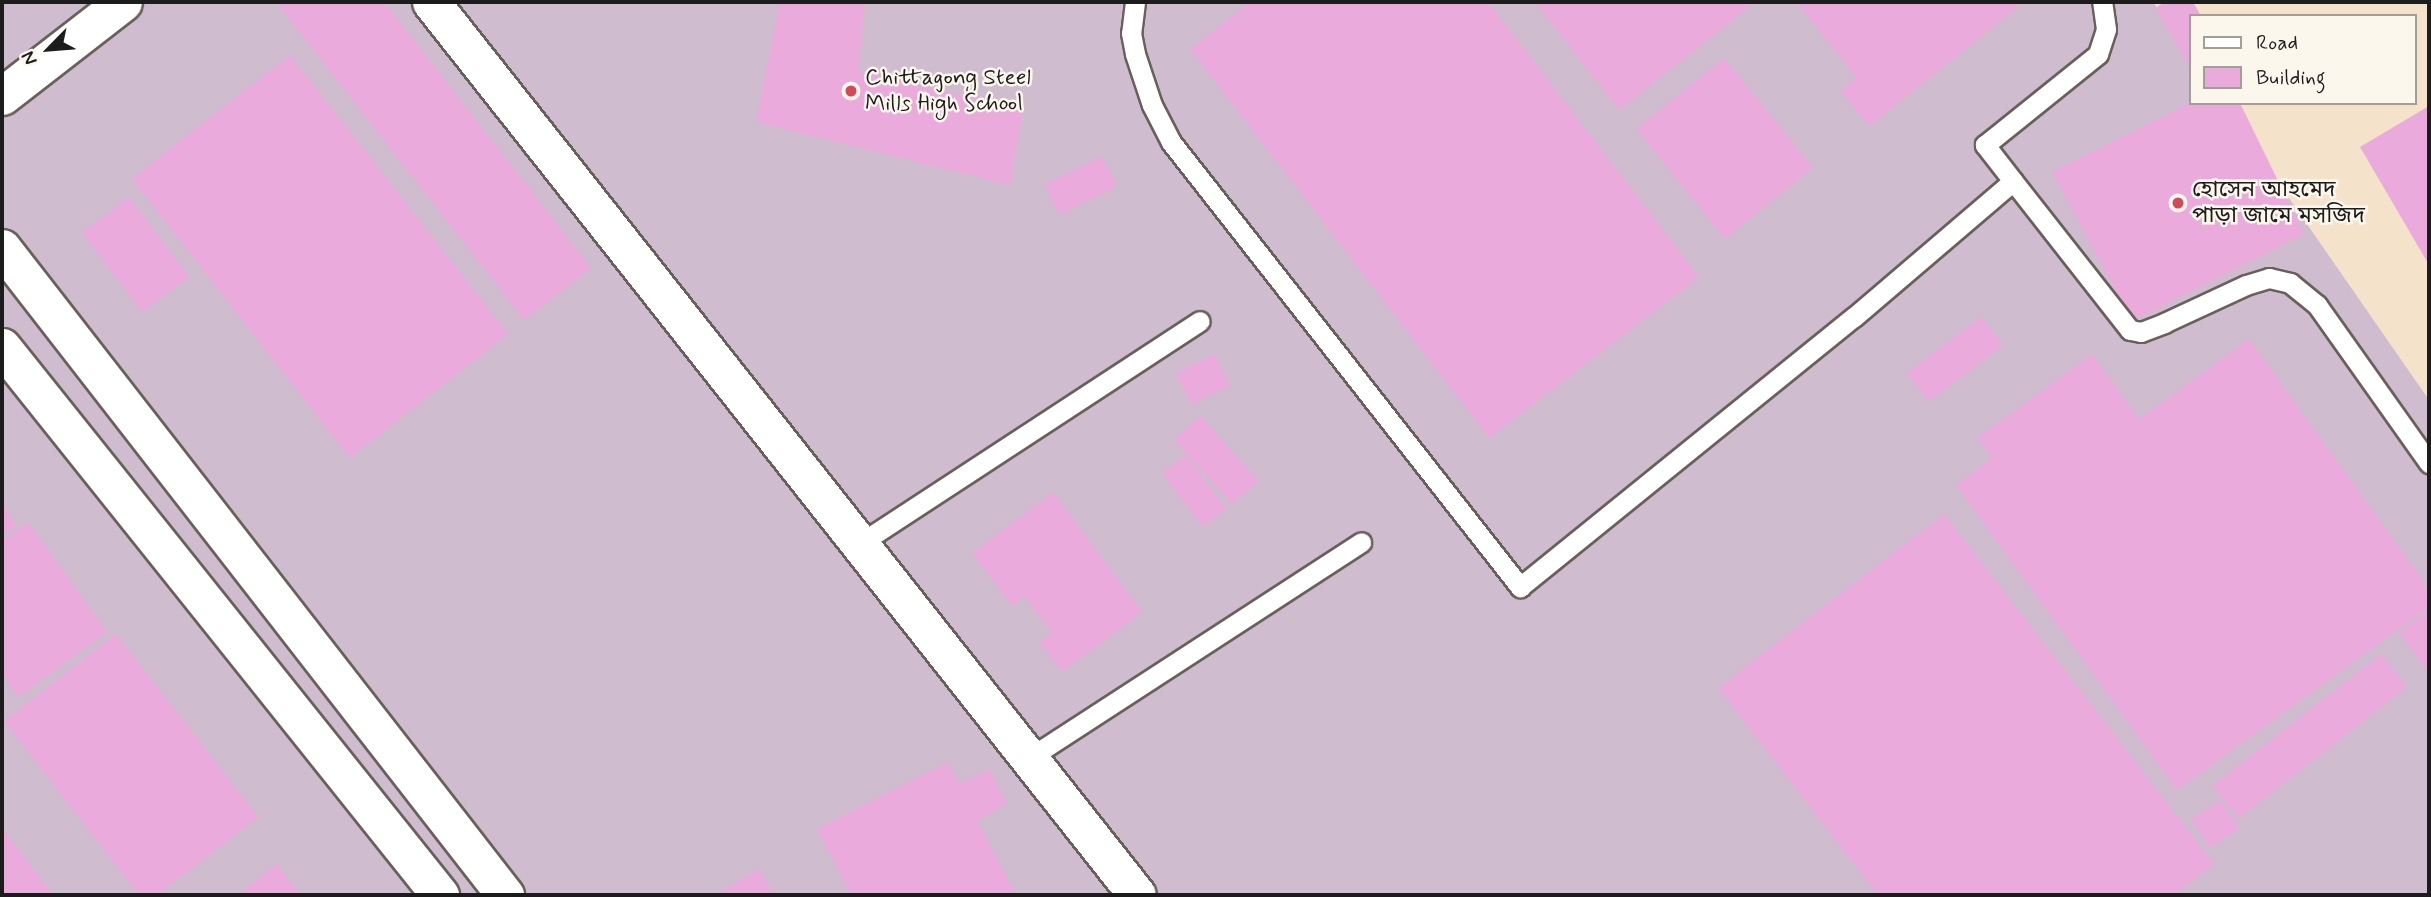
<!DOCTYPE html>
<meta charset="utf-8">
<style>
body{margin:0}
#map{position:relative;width:2431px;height:897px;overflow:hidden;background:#f5e2ca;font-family:Mynerve,"Noto Sans Bengali",sans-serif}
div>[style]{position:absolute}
.industrial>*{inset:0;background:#cfbdcf}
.building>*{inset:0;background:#ebaadc;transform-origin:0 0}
.roads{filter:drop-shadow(2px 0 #686159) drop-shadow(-2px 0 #686159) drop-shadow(0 2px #686159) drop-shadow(0 -2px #686159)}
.lane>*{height:19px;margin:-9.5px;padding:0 9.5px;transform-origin:9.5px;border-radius:9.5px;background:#fff}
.street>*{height:37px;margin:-18.5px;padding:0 18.5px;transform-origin:18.5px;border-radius:18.5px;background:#fff}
.dots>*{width:19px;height:19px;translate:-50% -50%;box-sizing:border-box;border:4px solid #fbf7ec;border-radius:50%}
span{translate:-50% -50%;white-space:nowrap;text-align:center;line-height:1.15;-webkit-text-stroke:5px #fbf7ec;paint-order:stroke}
.poi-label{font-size:23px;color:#1c1c1c}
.left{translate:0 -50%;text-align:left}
.frame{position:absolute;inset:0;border:4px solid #1c1c1c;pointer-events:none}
.legend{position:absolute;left:2189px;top:14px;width:228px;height:91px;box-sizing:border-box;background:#fbf7ec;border:2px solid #a29f99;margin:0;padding:9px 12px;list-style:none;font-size:21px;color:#1c1c1c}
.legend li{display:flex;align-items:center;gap:14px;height:35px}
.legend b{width:35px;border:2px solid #a29f99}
.north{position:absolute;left:14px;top:14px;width:70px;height:70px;-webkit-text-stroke:5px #fbf7ec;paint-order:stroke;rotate:245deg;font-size:19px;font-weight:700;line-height:28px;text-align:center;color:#1c1c1c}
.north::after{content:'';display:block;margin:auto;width:24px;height:32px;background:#1c1c1c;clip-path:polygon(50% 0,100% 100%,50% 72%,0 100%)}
</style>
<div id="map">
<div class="industrial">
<div style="clip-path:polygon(2px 2px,2153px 2px,2191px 57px,2191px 103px,2223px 103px,2429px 400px,2429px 895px,2px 895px)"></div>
</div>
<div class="building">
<div style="clip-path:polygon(276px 2px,384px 2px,591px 268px,524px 320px)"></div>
<div style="clip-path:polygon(780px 2px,865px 2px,858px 71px,1023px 110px,1010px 185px,756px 122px)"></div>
<div style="clip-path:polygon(1250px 2px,1488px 2px,1699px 277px,1489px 438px,1190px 49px)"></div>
<div style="clip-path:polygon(1535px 2px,1747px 2px,1750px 6px,1619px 110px)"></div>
<div style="clip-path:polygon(1796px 2px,2014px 2px,2018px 7px,1869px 126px,1840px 91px,1857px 78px)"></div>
<div style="clip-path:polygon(2165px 2px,2193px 2px,2201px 16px,2191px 16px,2191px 69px,2155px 8px)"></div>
<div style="left:290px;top:55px;width:354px;height:201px;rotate:52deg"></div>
<div style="left:1724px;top:58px;width:141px;height:113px;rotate:51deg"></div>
<div style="clip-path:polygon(2190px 103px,2240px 103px,2304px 234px,2132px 321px,2052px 172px)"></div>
<div style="clip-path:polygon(2429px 106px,2429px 265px,2360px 147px)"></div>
<div style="left:1102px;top:156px;width:34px;height:64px;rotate:64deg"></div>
<div style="left:129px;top:197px;width:100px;height:59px;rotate:53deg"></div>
<div style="left:1981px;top:317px;width:36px;height:93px;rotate:53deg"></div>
<div style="clip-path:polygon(2249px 339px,2429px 589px,2429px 607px,2177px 790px,1956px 485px,1992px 458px,1977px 438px,2092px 354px,2139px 419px)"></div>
<div style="left:1214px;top:354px;width:35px;height:43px;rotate:63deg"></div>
<div style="left:1200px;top:416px;width:87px;height:35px;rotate:48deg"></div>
<div style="left:1186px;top:455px;width:67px;height:30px;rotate:53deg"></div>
<div style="clip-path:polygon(1053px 492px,1142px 612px,1062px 672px,1039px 642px,1052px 633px,1024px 596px,1012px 606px,972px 553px)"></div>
<div style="clip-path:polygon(2px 503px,16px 526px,2px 535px)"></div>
<div style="clip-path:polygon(1944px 514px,2214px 864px,2174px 895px,1878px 895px,1718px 688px)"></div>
<div style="clip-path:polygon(28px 522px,107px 632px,18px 697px,2px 674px,2px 541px)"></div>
<div style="clip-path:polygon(2429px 610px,2429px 673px,2399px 633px)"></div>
<div style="clip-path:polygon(116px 634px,258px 817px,157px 895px,139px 895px,4px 721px)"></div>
<div style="left:2381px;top:654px;width:42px;height:214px;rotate:52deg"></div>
<div style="clip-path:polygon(948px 762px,959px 784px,989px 769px,1007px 804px,977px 820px,1016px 895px,851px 895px,817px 829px)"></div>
<div style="left:2220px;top:800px;width:34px;height:35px;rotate:56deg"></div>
<div style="clip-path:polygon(2px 828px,53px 895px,2px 895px)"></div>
<div style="clip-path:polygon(276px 864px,301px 895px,238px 895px)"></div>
<div style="clip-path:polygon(759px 869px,774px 895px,715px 895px)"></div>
</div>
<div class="roads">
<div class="lane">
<div style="left:1135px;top:2px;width:31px;rotate:97deg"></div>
<div style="left:1131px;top:33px;width:21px;rotate:79deg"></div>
<div style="left:1135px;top:54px;width:54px;rotate:71.6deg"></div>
<div style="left:1152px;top:105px;width:42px;rotate:62.8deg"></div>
<div style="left:1171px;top:142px;width:566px;rotate:51.89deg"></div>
<div style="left:1520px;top:587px;width:429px;rotate:-39deg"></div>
<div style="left:1854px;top:317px;width:209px;rotate:-40.5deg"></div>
<div style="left:2013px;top:181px;width:189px;rotate:51.9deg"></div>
<div style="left:2130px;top:330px;width:11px;rotate:10deg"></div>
<div style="left:2141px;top:332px;width:25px;rotate:-21deg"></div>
<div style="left:2164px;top:323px;width:90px;rotate:-24.9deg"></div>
<div style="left:2246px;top:285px;width:24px;rotate:-17deg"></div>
<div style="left:2269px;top:278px;width:22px;rotate:13deg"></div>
<div style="left:2290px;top:283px;width:35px;rotate:39deg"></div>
<div style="left:2317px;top:305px;width:194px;rotate:54.7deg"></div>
<div style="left:2013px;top:181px;width:46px;rotate:-127.9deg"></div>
<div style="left:1985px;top:145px;width:145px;rotate:-38.8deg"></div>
<div style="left:2098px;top:54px;width:26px;rotate:-72deg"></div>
<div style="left:2106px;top:29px;width:27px;rotate:-98deg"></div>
<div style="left:859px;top:544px;width:407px;rotate:-33.2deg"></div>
<div style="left:1029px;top:758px;width:396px;rotate:-33deg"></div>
</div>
<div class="street">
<div style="left:431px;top:2px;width:1138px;rotate:51.67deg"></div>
<div style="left:2px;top:96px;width:153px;rotate:-37.8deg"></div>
<div style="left:2px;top:248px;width:820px;rotate:52.14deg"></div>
<div style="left:2px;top:347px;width:702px;rotate:51.37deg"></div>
</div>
</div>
<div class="dots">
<div style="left:851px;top:91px;background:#d1495b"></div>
<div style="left:2178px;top:203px;background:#d1495b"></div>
</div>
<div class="poi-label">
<span class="left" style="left:865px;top:91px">Chittagong Steel<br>Mills High School</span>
<span class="left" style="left:2192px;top:203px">হোসেন আহমেদ<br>পাড়া জামে মসজিদ</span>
</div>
<div class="frame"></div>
<ul class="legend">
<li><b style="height:9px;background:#fff"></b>Road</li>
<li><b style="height:19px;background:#ebaadc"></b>Building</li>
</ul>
<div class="north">N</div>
</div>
